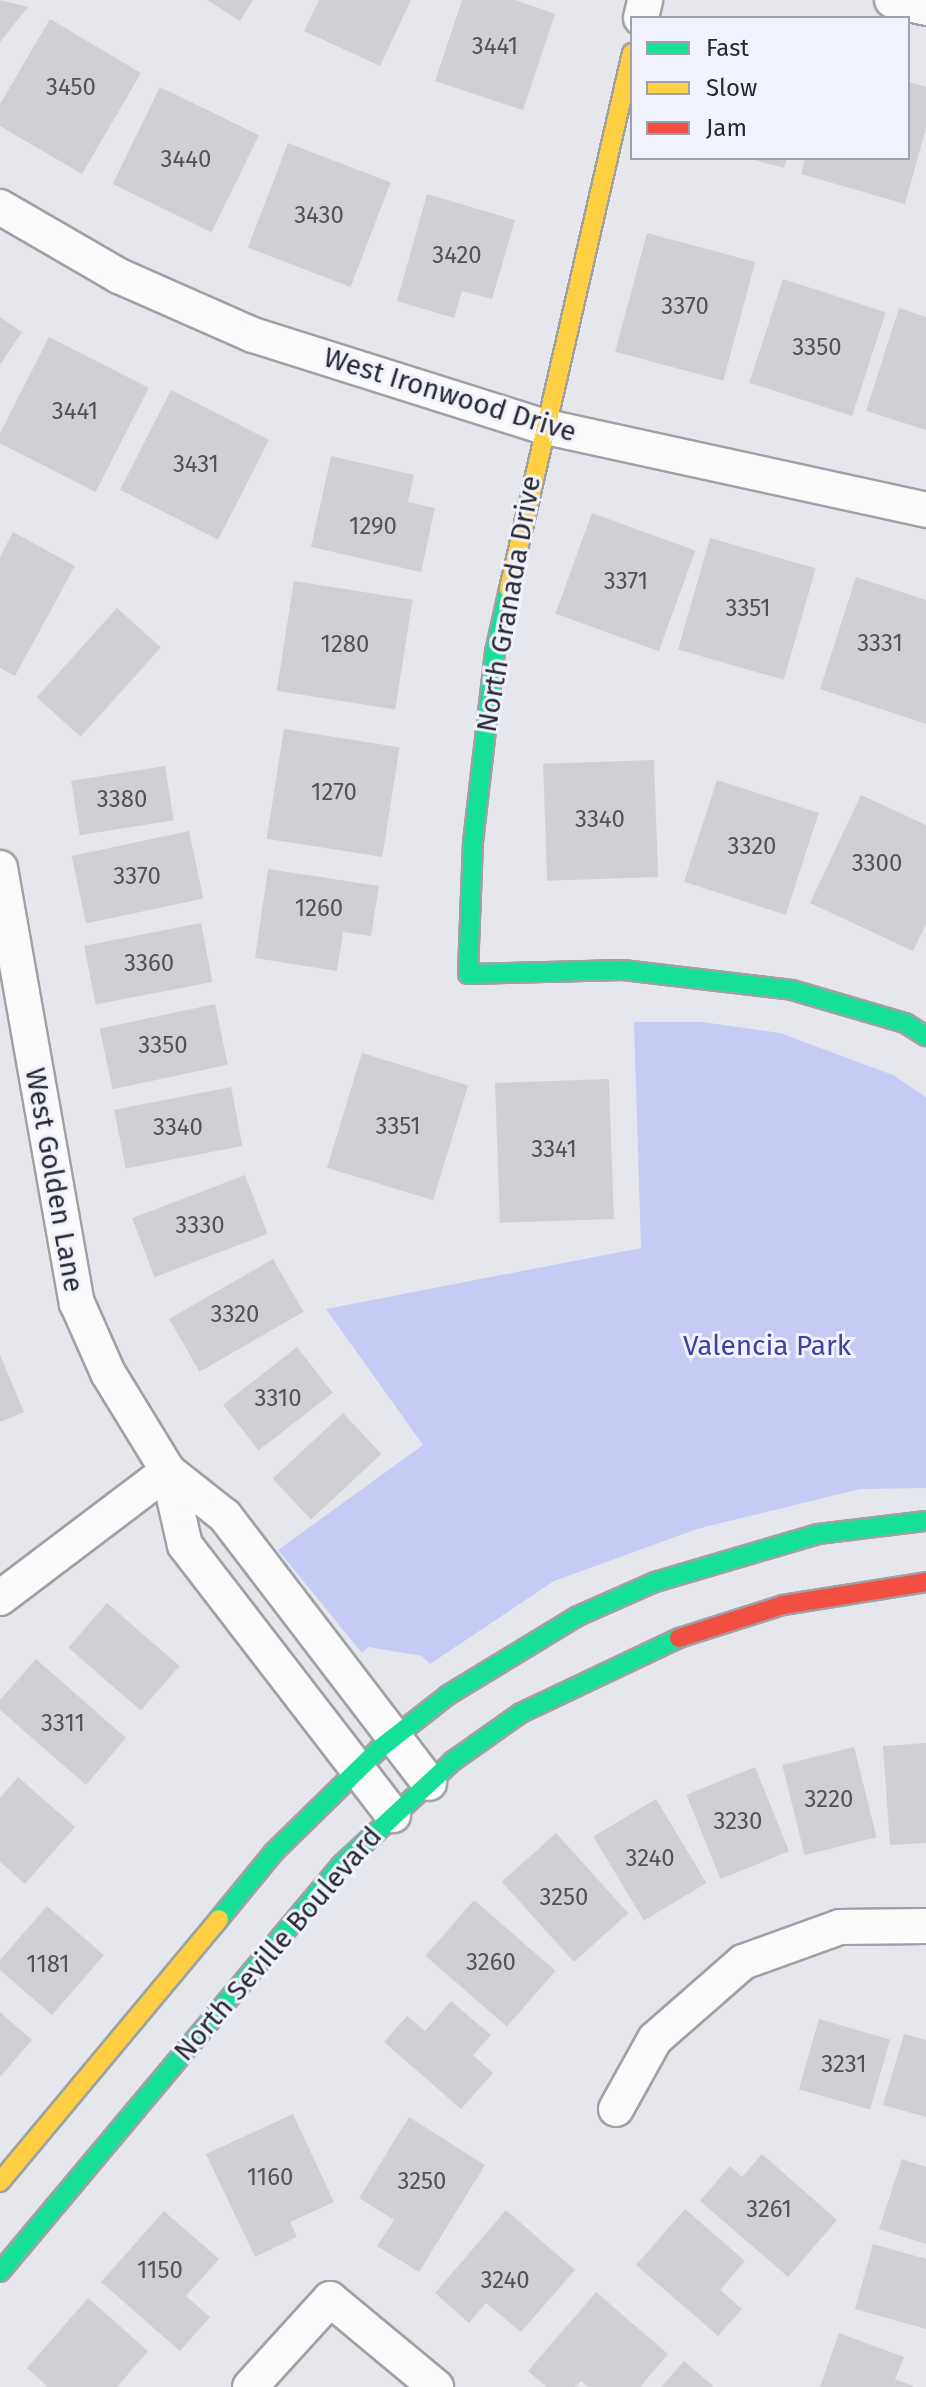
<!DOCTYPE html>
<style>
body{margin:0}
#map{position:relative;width:926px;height:2387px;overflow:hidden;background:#e6e7ec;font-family:"Fira Sans",sans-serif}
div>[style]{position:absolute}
.green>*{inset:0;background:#c5cbf5}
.building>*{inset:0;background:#cfd0d4;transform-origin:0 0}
.roads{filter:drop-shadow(2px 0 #a0a1a5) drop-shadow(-2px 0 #a0a1a5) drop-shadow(0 2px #a0a1a5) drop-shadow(0 -2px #a0a1a5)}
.street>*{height:34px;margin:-17px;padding:0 17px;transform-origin:17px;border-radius:17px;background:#fbfbfc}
.fast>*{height:18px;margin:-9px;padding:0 9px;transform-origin:9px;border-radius:9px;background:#16e098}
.slow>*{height:18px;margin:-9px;padding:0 9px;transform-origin:9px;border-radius:9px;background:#ffcf43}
.jam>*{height:18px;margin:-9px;padding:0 9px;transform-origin:9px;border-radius:9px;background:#f24e42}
span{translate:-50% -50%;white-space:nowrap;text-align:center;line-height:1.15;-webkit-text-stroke:6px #f0f2fe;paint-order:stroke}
.number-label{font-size:24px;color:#525358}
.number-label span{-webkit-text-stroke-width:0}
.street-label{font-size:28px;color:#28282d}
.park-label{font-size:28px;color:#41429f}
.legend{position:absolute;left:630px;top:16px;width:280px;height:144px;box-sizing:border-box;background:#f0f2fe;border:2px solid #a0a1aa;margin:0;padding:10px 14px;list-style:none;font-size:24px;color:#28282d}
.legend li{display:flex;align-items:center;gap:16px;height:40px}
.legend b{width:40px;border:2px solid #a0a1aa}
</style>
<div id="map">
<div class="green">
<div style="clip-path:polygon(634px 1022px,702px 1022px,780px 1033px,893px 1075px,926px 1097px,926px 1488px,860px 1489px,697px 1529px,554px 1581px,430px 1664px,422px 1656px,368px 1647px,362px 1653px,278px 1550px,423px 1445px,326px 1309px,641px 1248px)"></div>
</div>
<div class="building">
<div style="clip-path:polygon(0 0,28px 7px,0 42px)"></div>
<div style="clip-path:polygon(207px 0,253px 0,240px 21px)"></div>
<div style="clip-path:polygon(319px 0,411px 0,380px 66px,304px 31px)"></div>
<div style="clip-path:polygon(462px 0,515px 0,555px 14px,523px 110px,435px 81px)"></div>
<div style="clip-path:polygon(50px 19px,141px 73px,82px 174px,0 126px,0 104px)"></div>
<div style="clip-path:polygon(908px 82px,926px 87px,926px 128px,905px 204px,801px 174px,805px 158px,908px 158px)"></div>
<div style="left:160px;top:87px;width:110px;height:108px;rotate:26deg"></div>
<div style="left:288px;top:143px;width:110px;height:112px;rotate:21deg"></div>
<div style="clip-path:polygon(748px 158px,787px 158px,784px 168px)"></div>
<div style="clip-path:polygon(427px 194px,515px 220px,492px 299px,462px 291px,454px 318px,397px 301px)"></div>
<div style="left:647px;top:233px;width:112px;height:123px;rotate:15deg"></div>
<div style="left:783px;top:279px;width:108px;height:109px;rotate:18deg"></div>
<div style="clip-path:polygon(899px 308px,926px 317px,926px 430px,866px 411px)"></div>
<div style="clip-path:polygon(0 317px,22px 332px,0 365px)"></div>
<div style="left:49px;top:337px;width:112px;height:117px;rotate:27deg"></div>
<div style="left:171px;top:390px;width:110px;height:112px;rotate:27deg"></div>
<div style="clip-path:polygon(331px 456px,414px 475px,408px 502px,435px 508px,421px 572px,311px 547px)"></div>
<div style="left:592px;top:513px;width:110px;height:107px;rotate:20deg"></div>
<div style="clip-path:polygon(13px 532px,75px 566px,15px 676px,0 668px,0 557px)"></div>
<div style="left:710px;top:538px;width:110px;height:116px;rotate:16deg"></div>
<div style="clip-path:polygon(856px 577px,926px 600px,926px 724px,820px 689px)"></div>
<div style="left:294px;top:581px;width:120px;height:111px;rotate:9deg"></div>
<div style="left:117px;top:608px;width:59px;height:120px;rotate:42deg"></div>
<div style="left:284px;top:729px;width:117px;height:111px;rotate:9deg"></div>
<div style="left:654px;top:760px;width:117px;height:111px;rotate:88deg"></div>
<div style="left:165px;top:766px;width:55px;height:95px;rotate:81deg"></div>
<div style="left:717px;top:780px;width:107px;height:107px;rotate:18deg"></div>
<div style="clip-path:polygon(861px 795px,926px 825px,926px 924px,913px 951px,810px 903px)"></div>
<div style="left:189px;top:831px;width:69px;height:120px;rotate:78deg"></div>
<div style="clip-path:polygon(268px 869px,379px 886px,371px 936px,343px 932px,337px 971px,255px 958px)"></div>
<div style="left:201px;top:923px;width:60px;height:119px;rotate:79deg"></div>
<div style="left:215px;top:1004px;width:62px;height:118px;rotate:78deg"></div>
<div style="left:362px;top:1053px;width:111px;height:120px;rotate:17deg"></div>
<div style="left:609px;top:1079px;width:140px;height:114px;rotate:88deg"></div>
<div style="left:231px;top:1087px;width:60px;height:119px;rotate:79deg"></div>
<div style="left:245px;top:1175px;width:63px;height:121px;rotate:69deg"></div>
<div style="left:273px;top:1259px;width:61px;height:120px;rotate:60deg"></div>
<div style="left:297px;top:1347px;width:58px;height:94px;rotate:52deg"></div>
<div style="clip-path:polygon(0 1355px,24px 1412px,0 1422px)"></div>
<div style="left:343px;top:1413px;width:56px;height:96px;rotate:47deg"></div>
<div style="left:107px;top:1603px;width:96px;height:59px;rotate:41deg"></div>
<div style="clip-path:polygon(36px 1659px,126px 1738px,86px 1785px,0 1710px,0 1700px)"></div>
<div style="clip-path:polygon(926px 1743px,926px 1843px,890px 1845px,883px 1746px)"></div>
<div style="left:854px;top:1747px;width:93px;height:74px;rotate:76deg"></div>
<div style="left:755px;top:1767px;width:91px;height:74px;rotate:68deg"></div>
<div style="clip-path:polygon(18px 1777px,75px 1827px,25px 1884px,0 1862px,0 1798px)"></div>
<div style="left:656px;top:1799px;width:98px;height:73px;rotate:59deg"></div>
<div style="left:556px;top:1833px;width:108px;height:73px;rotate:48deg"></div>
<div style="left:474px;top:1900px;width:108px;height:74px;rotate:41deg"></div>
<div style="clip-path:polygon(47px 1906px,104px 1955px,52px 2015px,0 1970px,0 1960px)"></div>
<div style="clip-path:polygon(451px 2001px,491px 2035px,473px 2055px,493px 2073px,461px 2109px,384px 2042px,407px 2016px,425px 2031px)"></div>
<div style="clip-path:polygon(0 2012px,32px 2040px,0 2077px)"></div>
<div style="left:819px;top:2019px;width:74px;height:73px;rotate:16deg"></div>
<div style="clip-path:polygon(904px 2034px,926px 2040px,926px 2117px,883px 2105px)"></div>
<div style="clip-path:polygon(293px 2114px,334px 2202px,290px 2222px,297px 2237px,255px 2257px,206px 2154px)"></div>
<div style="clip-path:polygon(409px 2117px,485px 2165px,419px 2272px,377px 2246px,394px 2220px,359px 2198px)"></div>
<div style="clip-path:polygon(762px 2154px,837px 2220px,788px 2277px,700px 2201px,730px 2166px,742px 2177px)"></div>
<div style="clip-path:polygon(902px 2159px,926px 2167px,926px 2244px,879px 2229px)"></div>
<div style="clip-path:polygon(685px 2209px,745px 2261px,720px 2290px,742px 2309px,718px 2336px,636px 2265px)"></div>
<div style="clip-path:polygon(506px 2210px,575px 2270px,521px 2332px,486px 2303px,469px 2323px,435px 2293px)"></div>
<div style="clip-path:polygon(164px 2211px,219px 2259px,186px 2296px,210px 2317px,180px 2351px,101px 2282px)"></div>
<div style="clip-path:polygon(873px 2244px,926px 2259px,926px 2329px,855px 2309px)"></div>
<div style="clip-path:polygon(596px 2292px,668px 2354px,640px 2387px,588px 2387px,581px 2381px,575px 2387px,547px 2387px,528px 2371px)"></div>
<div style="clip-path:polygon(88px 2298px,148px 2351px,117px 2387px,48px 2387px,27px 2368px)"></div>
<div style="clip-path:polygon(839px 2333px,904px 2357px,895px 2379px,915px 2387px,820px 2387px)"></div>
<div style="clip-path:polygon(684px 2361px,714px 2387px,661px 2387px)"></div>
</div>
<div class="roads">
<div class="street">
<div style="left:892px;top:0;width:35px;rotate:13deg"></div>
<div style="left:641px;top:18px;width:18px;rotate:-77deg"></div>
<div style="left:0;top:207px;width:138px;rotate:30.1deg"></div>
<div style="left:119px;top:276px;width:146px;rotate:23.8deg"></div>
<div style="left:253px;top:335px;width:303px;rotate:17.5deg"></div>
<div style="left:542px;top:426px;width:393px;rotate:12.3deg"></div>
<div style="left:0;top:868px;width:442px;rotate:80deg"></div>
<div style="left:77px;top:1303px;width:77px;rotate:66.1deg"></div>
<div style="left:108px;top:1373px;width:115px;rotate:58.5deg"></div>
<div style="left:168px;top:1471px;width:76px;rotate:77.1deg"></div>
<div style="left:185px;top:1545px;width:341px;rotate:52.4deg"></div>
<div style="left:168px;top:1471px;width:73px;rotate:38.3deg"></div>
<div style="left:225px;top:1516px;width:336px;rotate:52.6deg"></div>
<div style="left:0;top:1598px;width:211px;rotate:-37.1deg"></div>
<div style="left:616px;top:2109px;width:80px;rotate:-60.9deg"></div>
<div style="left:655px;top:2039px;width:117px;rotate:-41.2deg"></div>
<div style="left:743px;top:1962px;width:103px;rotate:-19.8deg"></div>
<div style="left:840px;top:1927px;width:86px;rotate:-0.7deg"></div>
<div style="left:250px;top:2387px;width:119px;rotate:-47.7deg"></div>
<div style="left:330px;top:2299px;width:138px;rotate:39.7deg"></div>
</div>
<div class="fast">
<div style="left:509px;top:589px;width:65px;rotate:102.5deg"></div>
<div style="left:495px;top:652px;width:191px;rotate:96.6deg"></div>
<div style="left:473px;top:842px;width:132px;rotate:92.2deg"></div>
<div style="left:468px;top:974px;width:155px;rotate:-1.5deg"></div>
<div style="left:623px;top:970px;width:170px;rotate:6.7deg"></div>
<div style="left:792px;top:990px;width:118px;rotate:16.3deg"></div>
<div style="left:905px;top:1023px;width:25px;rotate:32deg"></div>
<div style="left:219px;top:1919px;width:87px;rotate:-50.6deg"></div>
<div style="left:274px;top:1852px;width:147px;rotate:-44.4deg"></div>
<div style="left:379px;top:1749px;width:88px;rotate:-38deg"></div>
<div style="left:448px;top:1695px;width:152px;rotate:-31.3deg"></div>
<div style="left:578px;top:1616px;width:84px;rotate:-23.8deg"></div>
<div style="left:655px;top:1582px;width:170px;rotate:-16.4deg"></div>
<div style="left:818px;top:1534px;width:109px;rotate:-6.9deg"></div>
<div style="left:0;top:2272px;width:531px;rotate:-50.04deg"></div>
<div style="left:341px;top:1865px;width:153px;rotate:-42.9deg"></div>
<div style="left:453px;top:1761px;width:83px;rotate:-35.2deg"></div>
<div style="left:521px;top:1713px;width:175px;rotate:-25.4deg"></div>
</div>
<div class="slow">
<div style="left:509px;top:589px;width:550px;rotate:-77.08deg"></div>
<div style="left:0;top:2182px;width:342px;rotate:-50.2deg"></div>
</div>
<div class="jam">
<div style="left:679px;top:1638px;width:109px;rotate:-17.6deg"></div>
<div style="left:783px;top:1605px;width:145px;rotate:-9.1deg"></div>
</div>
</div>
<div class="number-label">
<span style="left:495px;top:47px">3441</span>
<span style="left:71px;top:88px">3450</span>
<span style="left:186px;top:160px">3440</span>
<span style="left:319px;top:216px">3430</span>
<span style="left:457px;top:256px">3420</span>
<span style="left:685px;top:307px">3370</span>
<span style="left:817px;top:348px">3350</span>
<span style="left:75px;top:412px">3441</span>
<span style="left:196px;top:465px">3431</span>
<span style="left:373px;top:527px">1290</span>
<span style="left:626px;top:582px">3371</span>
<span style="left:748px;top:609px">3351</span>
<span style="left:880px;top:644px">3331</span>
<span style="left:345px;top:645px">1280</span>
<span style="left:334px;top:793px">1270</span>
<span style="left:122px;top:800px">3380</span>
<span style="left:600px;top:820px">3340</span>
<span style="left:752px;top:847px">3320</span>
<span style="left:877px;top:864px">3300</span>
<span style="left:137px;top:877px">3370</span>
<span style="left:319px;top:909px">1260</span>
<span style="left:149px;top:964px">3360</span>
<span style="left:163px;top:1046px">3350</span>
<span style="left:398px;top:1127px">3351</span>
<span style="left:178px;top:1128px">3340</span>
<span style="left:554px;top:1150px">3341</span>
<span style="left:200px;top:1226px">3330</span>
<span style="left:235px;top:1315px">3320</span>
<span style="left:278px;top:1399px">3310</span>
<span style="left:63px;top:1724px">3311</span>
<span style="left:829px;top:1800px">3220</span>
<span style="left:738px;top:1822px">3230</span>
<span style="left:650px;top:1859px">3240</span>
<span style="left:564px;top:1898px">3250</span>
<span style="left:491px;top:1963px">3260</span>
<span style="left:48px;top:1965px">1181</span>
<span style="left:844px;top:2065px">3231</span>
<span style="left:270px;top:2178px">1160</span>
<span style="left:422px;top:2182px">3250</span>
<span style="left:769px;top:2210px">3261</span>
<span style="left:160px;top:2271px">1150</span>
<span style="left:505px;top:2281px">3240</span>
</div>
<div class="street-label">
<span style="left:450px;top:395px;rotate:17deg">West Ironwood Drive</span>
<span style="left:509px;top:604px;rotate:-80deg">North Granada Drive</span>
<span style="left:54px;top:1180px;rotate:80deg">West Golden Lane</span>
<span style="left:278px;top:1944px;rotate:-49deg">North Seville Boulevard</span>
</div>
<div class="park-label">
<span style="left:767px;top:1346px">Valencia Park</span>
</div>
<ul class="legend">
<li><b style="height:10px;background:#16e098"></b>Fast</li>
<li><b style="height:10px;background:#ffcf43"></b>Slow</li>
<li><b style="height:10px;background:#f24e42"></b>Jam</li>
</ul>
</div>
